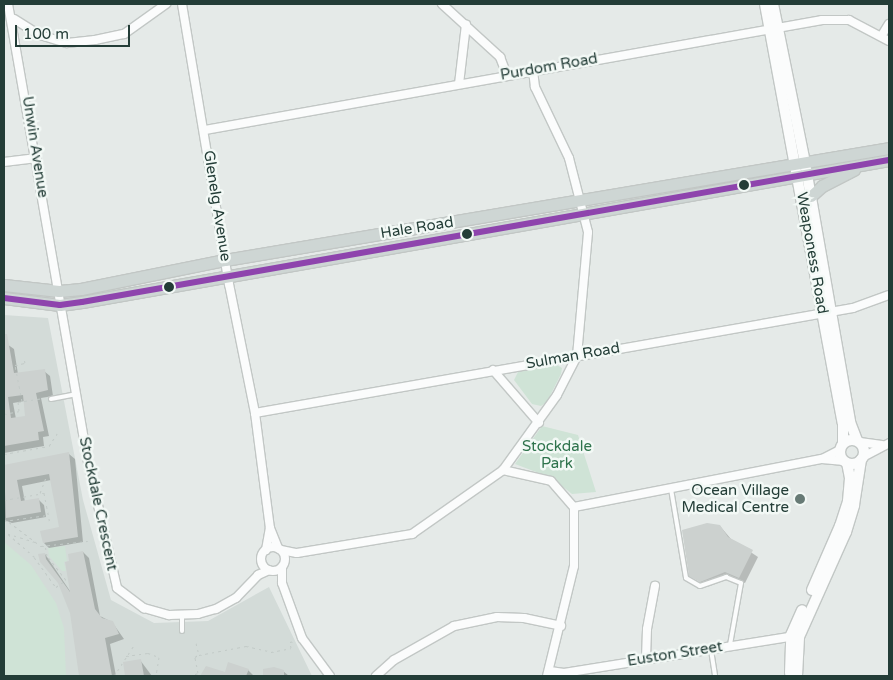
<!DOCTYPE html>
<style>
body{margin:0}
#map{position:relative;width:893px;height:680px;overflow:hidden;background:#e5eae8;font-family:"Varela Round",sans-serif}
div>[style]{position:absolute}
.built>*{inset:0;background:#d3dbd8}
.green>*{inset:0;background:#cfe3d6}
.shadow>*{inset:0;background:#0003}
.building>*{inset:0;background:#ccd1cf}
.path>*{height:1px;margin-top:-0.5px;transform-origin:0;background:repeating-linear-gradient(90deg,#c2cac7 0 2.5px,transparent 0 6.5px)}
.roads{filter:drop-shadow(1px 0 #c2c7c5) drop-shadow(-1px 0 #c2c7c5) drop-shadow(0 1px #c2c7c5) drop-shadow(0 -1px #c2c7c5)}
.lane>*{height:4px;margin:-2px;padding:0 2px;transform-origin:2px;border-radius:2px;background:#fbfcfc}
.street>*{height:8px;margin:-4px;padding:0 4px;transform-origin:4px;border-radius:4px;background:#fbfcfc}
.street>.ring{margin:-4px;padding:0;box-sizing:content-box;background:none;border:8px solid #fbfcfc;border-radius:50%}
.secondary>*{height:10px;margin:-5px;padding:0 5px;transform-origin:5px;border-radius:5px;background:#fbfcfc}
.secondary>.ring{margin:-5px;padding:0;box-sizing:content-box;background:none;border:10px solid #fbfcfc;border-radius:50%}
.primary>*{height:11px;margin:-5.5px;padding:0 5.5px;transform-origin:5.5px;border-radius:5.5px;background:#ced6d4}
.bus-1>*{height:6px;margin:-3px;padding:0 3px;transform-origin:3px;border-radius:3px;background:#8e44ad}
.dots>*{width:14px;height:14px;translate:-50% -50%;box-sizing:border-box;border:2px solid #f3f9f6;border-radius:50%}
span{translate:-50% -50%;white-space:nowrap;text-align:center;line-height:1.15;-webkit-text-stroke:5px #f3f9f6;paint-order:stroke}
.street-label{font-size:15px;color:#233d37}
.park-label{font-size:15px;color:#2e734c}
.poi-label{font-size:15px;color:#233d37}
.right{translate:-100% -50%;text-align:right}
.frame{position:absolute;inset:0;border:5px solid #233d37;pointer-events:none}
.scale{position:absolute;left:15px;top:25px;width:115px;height:22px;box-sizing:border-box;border:2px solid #233d37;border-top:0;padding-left:6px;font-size:15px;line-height:18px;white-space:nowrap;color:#233d37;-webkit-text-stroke:4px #f3f9f6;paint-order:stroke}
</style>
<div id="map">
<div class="built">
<div style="clip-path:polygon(4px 315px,48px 318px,83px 500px,111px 600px,154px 623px,208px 621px,269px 587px,312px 676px,4px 676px)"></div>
</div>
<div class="green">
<div style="clip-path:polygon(557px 365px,562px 368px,561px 374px,547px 402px,541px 406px,532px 404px,514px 380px,518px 372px)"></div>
<div style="clip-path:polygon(542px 426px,578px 435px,596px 492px,572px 494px,552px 478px,515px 464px)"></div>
<div style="clip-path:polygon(4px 542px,31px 565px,56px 603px,64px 628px,66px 676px,4px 676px)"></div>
<div style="clip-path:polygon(65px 546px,67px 561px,64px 562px,66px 571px,62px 571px,49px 556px,48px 548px)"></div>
</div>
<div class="shadow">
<div style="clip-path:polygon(evenodd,4px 342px,14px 349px,18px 374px,44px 371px,50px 376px,53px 396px,41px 398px,49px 436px,43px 437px,44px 446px,4px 453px,4px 342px,25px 401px,27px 417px,16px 419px,13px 403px,25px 401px)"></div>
<div style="clip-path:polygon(69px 454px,75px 459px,83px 542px,49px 548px,44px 543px,61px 528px,51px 480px,22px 486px,25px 502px,38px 499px,44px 505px,46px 517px,12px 523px,4px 520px,4px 466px)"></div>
<div style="clip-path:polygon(720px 526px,731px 539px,758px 557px,745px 583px,731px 578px,707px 587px,691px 575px)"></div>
<div style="clip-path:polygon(83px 552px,89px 558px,100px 616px,112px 622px,124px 639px,110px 644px,116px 676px,80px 676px,71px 613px,59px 582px,41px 562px,45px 554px,72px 594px)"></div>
<div style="clip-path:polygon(140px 660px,152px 676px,126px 676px,124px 663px)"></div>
<div style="clip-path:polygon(206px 667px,226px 673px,248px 670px,254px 676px,203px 676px)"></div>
<div style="clip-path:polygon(264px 670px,283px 671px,289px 676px,264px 676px)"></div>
</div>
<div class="building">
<div style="clip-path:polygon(evenodd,4px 334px,7px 334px,14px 373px,45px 369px,48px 390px,36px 393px,44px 431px,38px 432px,39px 440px,4px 446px,4px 334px,23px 395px,25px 416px,11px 418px,8px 397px,23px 395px)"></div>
<div style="clip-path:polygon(69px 452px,78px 537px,43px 543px,40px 531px,59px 527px,49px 474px,17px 480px,21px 501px,39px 498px,41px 512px,6px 518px,4px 465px)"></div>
<div style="clip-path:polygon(707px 523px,720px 525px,728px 537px,753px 550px,739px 578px,725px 572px,700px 582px,689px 576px,682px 530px)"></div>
<div style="clip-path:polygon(83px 551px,95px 609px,102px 618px,113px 621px,119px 634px,105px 638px,112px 676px,79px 676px,70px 613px,58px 583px,40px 562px,38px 554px,45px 553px,46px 559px,70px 592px,65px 562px,69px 561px,68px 554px)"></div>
<div style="clip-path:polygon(141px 659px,144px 676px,125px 676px,123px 662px)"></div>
<div style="clip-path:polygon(228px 662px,249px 669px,246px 676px,200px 676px,206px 666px,225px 672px)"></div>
<div style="clip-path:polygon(274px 667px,284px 670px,284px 676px,263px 676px,263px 669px)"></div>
</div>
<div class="path">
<div style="left:22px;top:401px;width:37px;rotate:-101deg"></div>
<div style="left:15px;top:365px;width:10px;rotate:-11deg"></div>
<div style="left:25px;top:363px;width:5px;rotate:-101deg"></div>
<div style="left:4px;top:414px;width:15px;rotate:-11deg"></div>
<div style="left:19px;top:411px;width:9px;rotate:-96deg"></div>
<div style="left:18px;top:402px;width:26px;rotate:-9deg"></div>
<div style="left:4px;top:454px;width:46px;rotate:-10.1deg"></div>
<div style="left:49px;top:446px;width:17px;rotate:-57deg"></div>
<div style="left:40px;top:493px;width:19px;rotate:-69deg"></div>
<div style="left:4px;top:500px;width:41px;rotate:-9.9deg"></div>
<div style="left:44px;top:493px;width:31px;rotate:79deg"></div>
<div style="left:4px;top:521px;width:44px;rotate:-7.8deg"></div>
<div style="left:9px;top:522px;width:40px;rotate:37deg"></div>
<div style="left:41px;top:546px;width:47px;rotate:-6.1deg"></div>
<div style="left:35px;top:542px;width:28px;rotate:-163deg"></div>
<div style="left:8px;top:534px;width:35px;rotate:41deg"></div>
<div style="left:34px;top:557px;width:37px;rotate:54deg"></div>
<div style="left:56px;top:587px;width:12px;rotate:-35deg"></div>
<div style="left:66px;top:580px;width:31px;rotate:-128deg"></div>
<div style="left:47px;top:556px;width:11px;rotate:-100deg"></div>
<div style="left:196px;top:643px;width:12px;rotate:76deg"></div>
<div style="left:199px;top:655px;width:48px;rotate:-10.8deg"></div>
<div style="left:246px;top:646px;width:26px;rotate:13deg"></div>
<div style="left:271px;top:652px;width:20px;rotate:-11deg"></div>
<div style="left:291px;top:648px;width:6px;rotate:-99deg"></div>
<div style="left:290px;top:642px;width:4px;rotate:-14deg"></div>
<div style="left:126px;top:656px;width:22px;rotate:-8deg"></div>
<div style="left:148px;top:653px;width:12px;rotate:20deg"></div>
<div style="left:159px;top:657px;width:19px;rotate:99deg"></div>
<div style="left:114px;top:676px;width:37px;rotate:-57deg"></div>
<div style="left:189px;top:676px;width:9px;rotate:-18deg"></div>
<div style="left:198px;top:673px;width:16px;rotate:-101deg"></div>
<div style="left:195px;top:657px;width:4px;rotate:-34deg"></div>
</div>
<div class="roads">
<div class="lane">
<div style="left:51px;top:399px;width:25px;rotate:-11deg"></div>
<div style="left:671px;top:489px;width:90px;rotate:80.4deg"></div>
<div style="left:686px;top:578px;width:16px;rotate:30deg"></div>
<div style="left:700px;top:586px;width:28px;rotate:-19deg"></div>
<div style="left:726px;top:577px;width:16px;rotate:22deg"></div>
<div style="left:741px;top:583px;width:63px;rotate:100.1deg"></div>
<div style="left:182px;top:631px;width:17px;rotate:-90deg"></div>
<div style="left:711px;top:650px;width:26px;rotate:81deg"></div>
</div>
<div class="street">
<div style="left:8px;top:4px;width:465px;rotate:80.1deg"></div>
<div style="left:88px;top:462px;width:129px;rotate:77deg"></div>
<div style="left:117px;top:588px;width:34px;rotate:37deg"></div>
<div style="left:144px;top:608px;width:26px;rotate:16deg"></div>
<div style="left:169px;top:615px;width:29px;rotate:-2deg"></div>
<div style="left:198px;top:614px;width:19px;rotate:-16deg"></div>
<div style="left:216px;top:609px;width:23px;rotate:-29deg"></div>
<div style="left:236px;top:598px;width:32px;rotate:-46deg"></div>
<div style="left:258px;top:575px;width:12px;rotate:-24deg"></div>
<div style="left:182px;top:4px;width:284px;rotate:80.5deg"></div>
<div style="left:229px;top:284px;width:132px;rotate:78.6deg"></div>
<div style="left:255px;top:413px;width:116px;rotate:82.6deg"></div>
<div style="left:270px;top:528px;width:22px;rotate:68deg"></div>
<div style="left:442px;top:4px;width:79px;rotate:42.4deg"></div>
<div style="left:500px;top:57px;width:19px;rotate:69deg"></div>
<div style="left:14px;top:19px;width:31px;rotate:32deg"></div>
<div style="left:40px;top:35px;width:28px;rotate:17deg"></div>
<div style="left:67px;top:43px;width:28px;rotate:-6deg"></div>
<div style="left:95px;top:40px;width:30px;rotate:-12deg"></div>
<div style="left:124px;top:34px;width:52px;rotate:-35.5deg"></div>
<div style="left:882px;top:35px;width:13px;rotate:-58deg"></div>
<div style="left:459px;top:84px;width:60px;rotate:-83.3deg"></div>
<div style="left:205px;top:130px;width:627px;rotate:-10.11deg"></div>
<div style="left:822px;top:20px;width:27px"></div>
<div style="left:849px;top:20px;width:45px;rotate:27.7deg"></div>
<div style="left:4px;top:162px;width:33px;rotate:-7deg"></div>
<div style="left:493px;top:370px;width:70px;rotate:49deg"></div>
<div style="left:255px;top:413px;width:607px;rotate:-9.96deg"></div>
<div style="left:853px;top:308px;width:38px;rotate:-20deg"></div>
<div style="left:860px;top:442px;width:22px;rotate:8deg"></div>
<div style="left:863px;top:457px;width:30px;rotate:-28deg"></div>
<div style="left:824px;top:458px;width:18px;rotate:-27deg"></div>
<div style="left:503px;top:470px;width:49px;rotate:12.9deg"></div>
<div style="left:551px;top:481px;width:35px;rotate:49deg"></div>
<div style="left:574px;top:507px;width:59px;rotate:90deg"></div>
<div style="left:574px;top:566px;width:113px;rotate:103.8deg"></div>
<div style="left:574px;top:507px;width:253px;rotate:-11deg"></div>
<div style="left:822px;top:459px;width:22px;rotate:5deg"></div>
<div class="ring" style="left:261px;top:547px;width:16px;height:16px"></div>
<div style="left:266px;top:550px;width:22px;rotate:-80deg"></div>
<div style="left:281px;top:550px;width:16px;rotate:11deg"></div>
<div style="left:297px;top:553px;width:117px;rotate:-9.4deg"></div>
<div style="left:412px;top:534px;width:111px;rotate:-35.1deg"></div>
<div style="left:503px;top:470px;width:92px;rotate:-54.2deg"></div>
<div style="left:557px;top:395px;width:44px;rotate:-62.9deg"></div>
<div style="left:577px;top:356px;width:124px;rotate:-84.9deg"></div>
<div style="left:588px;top:232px;width:76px;rotate:-104.4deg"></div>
<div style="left:569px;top:158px;width:79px;rotate:-115.6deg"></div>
<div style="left:535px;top:87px;width:16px;rotate:-97deg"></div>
<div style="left:282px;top:567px;width:16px;rotate:90deg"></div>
<div style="left:282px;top:583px;width:59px;rotate:70deg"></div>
<div style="left:302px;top:638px;width:47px;rotate:53.6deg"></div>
<div style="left:646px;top:658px;width:29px;rotate:-88deg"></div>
<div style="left:647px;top:629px;width:44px;rotate:-79.5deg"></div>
<div style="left:550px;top:671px;width:14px;rotate:8deg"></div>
<div style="left:564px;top:673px;width:234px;rotate:-9.1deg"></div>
<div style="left:376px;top:676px;width:24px;rotate:-42deg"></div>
<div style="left:394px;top:660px;width:69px;rotate:-29.5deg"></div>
<div style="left:454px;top:626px;width:44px;rotate:-11.8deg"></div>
<div style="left:497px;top:617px;width:27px;rotate:2deg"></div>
<div style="left:524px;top:618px;width:38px;rotate:12deg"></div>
</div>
<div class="secondary">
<div style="left:765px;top:4px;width:426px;rotate:79.5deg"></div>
<div style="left:843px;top:423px;width:20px;rotate:90deg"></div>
<div style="left:773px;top:4px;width:162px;rotate:78.6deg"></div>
<div style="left:805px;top:163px;width:263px;rotate:80.1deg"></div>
<div style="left:850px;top:422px;width:19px;rotate:69deg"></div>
<div class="ring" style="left:840px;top:440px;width:14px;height:14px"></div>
<div style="left:812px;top:590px;width:70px;rotate:-66.4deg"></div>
<div style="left:840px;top:526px;width:26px;rotate:-72deg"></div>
<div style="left:848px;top:501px;width:23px;rotate:-85deg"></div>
<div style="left:850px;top:478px;width:15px;rotate:-101deg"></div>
<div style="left:790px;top:673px;width:38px;rotate:-88deg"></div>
<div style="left:791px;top:635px;width:27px;rotate:-66deg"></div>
<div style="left:797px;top:676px;width:39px;rotate:-87deg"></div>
<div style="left:799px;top:637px;width:115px;rotate:-65.9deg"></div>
<div style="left:846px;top:532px;width:28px;rotate:-73deg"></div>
<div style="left:854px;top:505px;width:46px;rotate:-81.2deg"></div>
</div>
<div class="primary">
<div style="left:811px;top:196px;width:15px;rotate:-42deg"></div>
<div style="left:822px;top:186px;width:36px;rotate:-27deg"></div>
<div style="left:4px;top:285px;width:55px;rotate:6.2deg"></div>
<div style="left:59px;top:291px;width:22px;rotate:-5deg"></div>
<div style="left:81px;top:289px;width:147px;rotate:-11.4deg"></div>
<div style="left:225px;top:260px;width:673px;rotate:-9.57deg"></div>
<div style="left:4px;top:298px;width:56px;rotate:7.1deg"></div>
<div style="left:60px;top:305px;width:22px;rotate:-8deg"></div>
<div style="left:82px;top:302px;width:819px;rotate:-9.98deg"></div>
</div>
</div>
<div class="bus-1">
<div style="left:4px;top:298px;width:56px;rotate:7.1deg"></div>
<div style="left:60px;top:305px;width:22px;rotate:-8deg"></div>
<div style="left:82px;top:302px;width:819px;rotate:-9.98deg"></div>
</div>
<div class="dots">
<div style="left:744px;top:185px;background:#233d37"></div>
<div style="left:467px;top:234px;background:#233d37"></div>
<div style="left:169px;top:287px;background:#233d37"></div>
<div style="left:800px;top:499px;background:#677a75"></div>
</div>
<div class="street-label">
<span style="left:549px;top:67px;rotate:-10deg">Purdom Road</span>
<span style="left:35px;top:147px;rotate:81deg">Unwin Avenue</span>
<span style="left:217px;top:206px;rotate:81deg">Glenelg Avenue</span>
<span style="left:417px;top:228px;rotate:-9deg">Hale Road</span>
<span style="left:812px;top:253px;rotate:80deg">Weaponess Road</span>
<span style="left:573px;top:356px;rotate:-10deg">Sulman Road</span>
<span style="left:98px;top:504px;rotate:78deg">Stockdale Crescent</span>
<span style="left:675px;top:654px;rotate:-9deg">Euston Street</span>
</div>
<div class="park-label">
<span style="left:557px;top:455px">Stockdale<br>Park</span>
</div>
<div class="poi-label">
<span class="right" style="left:789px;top:499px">Ocean Village<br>Medical Centre</span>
</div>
<div class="frame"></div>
<div class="scale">100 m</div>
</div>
